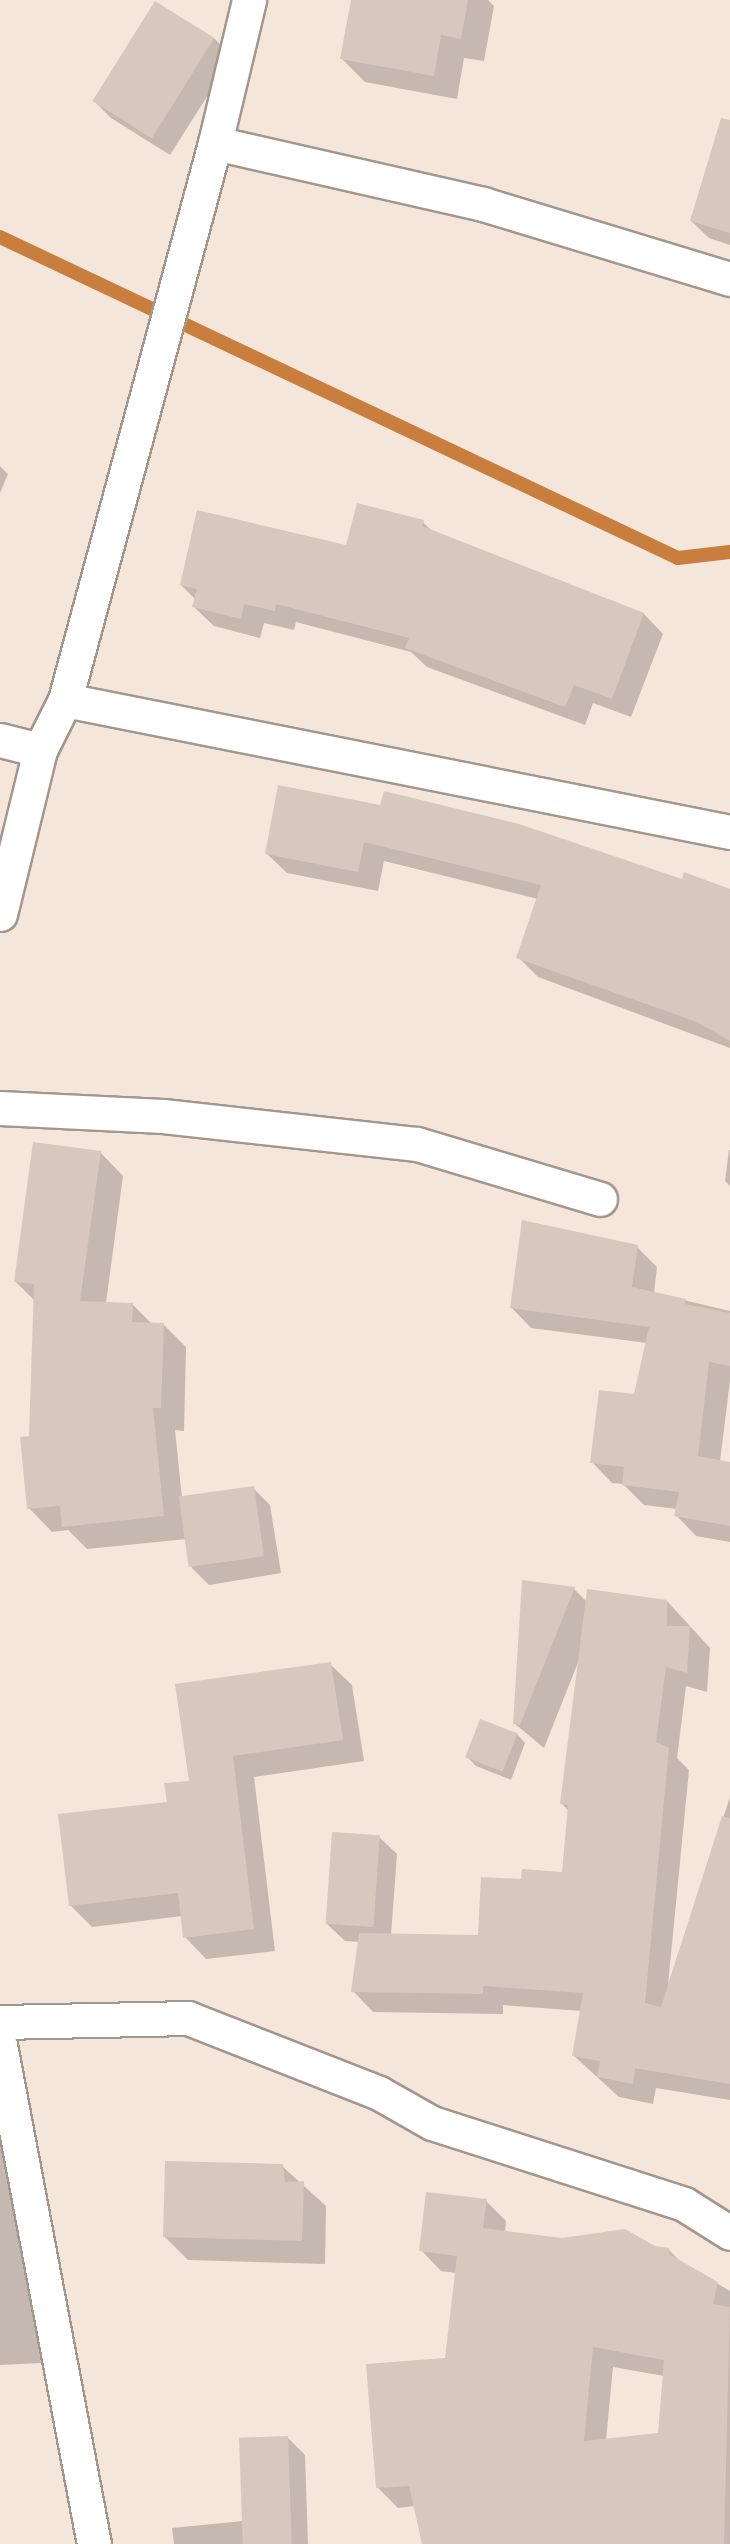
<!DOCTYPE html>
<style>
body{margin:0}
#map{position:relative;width:730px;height:2544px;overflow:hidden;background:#f5e6dc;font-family:Lato,sans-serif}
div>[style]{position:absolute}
.shadow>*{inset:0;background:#0003}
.stream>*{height:14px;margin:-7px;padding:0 7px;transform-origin:7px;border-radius:7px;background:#ca7e3e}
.building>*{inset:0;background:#d6c8be;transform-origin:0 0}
.roads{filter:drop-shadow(2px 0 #a3968c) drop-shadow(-2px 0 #a3968c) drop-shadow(0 2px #a3968c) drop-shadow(0 -2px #a3968c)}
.minor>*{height:33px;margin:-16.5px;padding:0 16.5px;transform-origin:16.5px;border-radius:16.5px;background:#fff}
span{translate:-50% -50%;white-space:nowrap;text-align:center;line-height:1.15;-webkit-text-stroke:6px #fef5ee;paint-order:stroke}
</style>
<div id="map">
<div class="shadow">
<div style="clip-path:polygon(352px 0,488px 0,494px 6px,484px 61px,464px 58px,457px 99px,365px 82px,342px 59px)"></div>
<div style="clip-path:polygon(155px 3px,215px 39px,232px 57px,170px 155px,111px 118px,94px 101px)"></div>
<div style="clip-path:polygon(730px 135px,730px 245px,709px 238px,691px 221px)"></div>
<div style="clip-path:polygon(0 466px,8px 474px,0 493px)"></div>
<div style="clip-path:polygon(423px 522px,434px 533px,644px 614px,663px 634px,631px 717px,593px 703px,585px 725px,427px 667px,411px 652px,296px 622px,294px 630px,264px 623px,260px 638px,214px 626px,194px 607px,196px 600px,181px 585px,347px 547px)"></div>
<div style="clip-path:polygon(280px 787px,730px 891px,730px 1048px,538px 977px,518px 957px,538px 899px,384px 861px,378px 891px,287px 873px,266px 853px)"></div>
<div style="clip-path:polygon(729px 1150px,730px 1150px,730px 1186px,725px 1181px)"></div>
<div style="clip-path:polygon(100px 1152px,123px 1176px,106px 1303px,132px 1304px,152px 1324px,163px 1324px,186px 1347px,184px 1431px,175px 1430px,182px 1498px,253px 1488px,270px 1505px,281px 1573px,209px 1585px,192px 1568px,187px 1539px,87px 1549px,68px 1530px,52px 1532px,29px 1508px,35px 1301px,15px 1281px)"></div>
<div style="clip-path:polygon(637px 1247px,657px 1267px,654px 1293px,730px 1311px,730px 1381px,720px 1461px,730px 1463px,730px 1542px,696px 1536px,676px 1515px,677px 1509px,644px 1505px,623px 1484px,612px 1483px,592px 1462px,635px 1396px,647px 1343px,531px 1328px,511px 1307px)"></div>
<div style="clip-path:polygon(574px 1589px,587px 1602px,667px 1601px,710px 1648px,707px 1692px,686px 1686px,677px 1758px,689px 1770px,668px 1985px,730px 1797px,730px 2100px,656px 2088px,653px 2104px,619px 2097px,573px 2055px,582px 2011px,503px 2005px,503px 2014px,373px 2012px,353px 1991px,360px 1942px,345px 1941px,327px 1924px,379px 1837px,397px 1854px,391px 1935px,479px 1937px,522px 1881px,563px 1873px,569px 1811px,562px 1804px,579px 1660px,544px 1748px,514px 1723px)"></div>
<div style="clip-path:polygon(330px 1664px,352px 1685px,364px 1761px,254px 1777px,275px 1951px,206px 1959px,185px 1937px,182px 1916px,92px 1927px,70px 1905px,191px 1782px)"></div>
<div style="clip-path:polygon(481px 1721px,517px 1734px,525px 1743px,511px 1780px,476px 1766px,467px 1757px)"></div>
<div style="clip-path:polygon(0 2085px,35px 2249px,41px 2363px,0 2365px)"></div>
<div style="clip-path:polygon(282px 2166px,326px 2206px,325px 2264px,188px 2260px,165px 2237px)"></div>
<div style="clip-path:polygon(evenodd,486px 2201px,506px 2221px,505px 2233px,669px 2250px,682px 2263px,730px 2291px,730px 2544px,423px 2544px,415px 2506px,398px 2508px,377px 2487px,446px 2359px,456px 2273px,441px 2271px,421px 2250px,486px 2201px,613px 2367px,664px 2376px,659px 2434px,606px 2440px,613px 2367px)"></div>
<div style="clip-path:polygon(288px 2438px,305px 2455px,308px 2544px,174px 2544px,172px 2528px,243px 2521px)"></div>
</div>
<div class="stream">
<div style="left:0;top:237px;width:750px;rotate:25.34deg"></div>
<div style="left:678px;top:558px;width:52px;rotate:-6.6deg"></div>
</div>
<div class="building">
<div style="clip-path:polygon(351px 0,468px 0,461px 39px,441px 35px,434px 76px,340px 59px)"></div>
<div style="left:155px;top:1px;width:70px;height:118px;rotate:32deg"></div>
<div style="clip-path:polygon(721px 118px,730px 120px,730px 233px,690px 221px)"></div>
<div style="clip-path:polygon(357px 503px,424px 520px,422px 526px,644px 613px,612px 699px,574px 685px,565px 707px,405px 648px,409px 638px,276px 604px,275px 611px,244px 604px,241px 619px,192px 607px,197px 589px,180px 585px,197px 510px,346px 545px)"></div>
<div style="clip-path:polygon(278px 785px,380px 805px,384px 791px,519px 824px,682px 879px,684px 872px,730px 889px,730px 1041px,697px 1022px,516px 958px,541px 885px,364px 842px,358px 872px,265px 854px)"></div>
<div style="clip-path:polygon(33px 1142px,101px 1151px,80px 1301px,133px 1303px,132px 1322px,164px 1323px,161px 1408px,153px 1408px,164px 1516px,62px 1527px,60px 1506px,27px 1509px,20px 1437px,29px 1436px,34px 1284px,14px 1282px)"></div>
<div style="clip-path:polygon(522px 1220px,638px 1245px,632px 1287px,686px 1299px,685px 1304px,730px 1313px,730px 1366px,709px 1362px,698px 1456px,730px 1462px,730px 1526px,674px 1516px,679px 1492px,622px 1485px,624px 1467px,590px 1463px,599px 1390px,634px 1394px,649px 1327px,510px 1308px)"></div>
<div style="left:254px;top:1486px;width:71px;height:76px;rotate:82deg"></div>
<div style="clip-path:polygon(522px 1580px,575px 1587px,520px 1725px,513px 1724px)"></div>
<div style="clip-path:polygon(587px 1589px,667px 1600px,667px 1626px,690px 1626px,687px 1673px,666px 1667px,656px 1742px,669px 1748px,645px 2003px,661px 2007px,722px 1816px,730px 1818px,730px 2084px,635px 2068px,633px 2084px,597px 2077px,600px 2061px,572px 2056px,583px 1993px,483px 1986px,483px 1994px,351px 1992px,359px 1933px,478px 1935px,481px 1877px,521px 1879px,522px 1869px,562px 1872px,568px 1805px,560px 1804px)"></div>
<div style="clip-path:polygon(331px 1662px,343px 1740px,233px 1756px,254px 1929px,183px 1938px,178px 1893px,69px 1906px,58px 1814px,167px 1802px,164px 1783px,189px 1781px,175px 1684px)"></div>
<div style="left:480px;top:1719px;width:40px;height:41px;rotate:21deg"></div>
<div style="left:332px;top:1832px;width:48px;height:92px;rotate:4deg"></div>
<div style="clip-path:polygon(165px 2161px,283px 2164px,285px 2182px,304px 2181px,302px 2241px,163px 2237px)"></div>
<div style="clip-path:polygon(evenodd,426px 2192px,487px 2199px,483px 2228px,562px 2238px,625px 2229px,655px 2246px,669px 2248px,669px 2254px,718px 2282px,713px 2304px,730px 2307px,724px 2544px,422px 2544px,409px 2486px,376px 2488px,366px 2364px,445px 2358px,457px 2256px,419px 2251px,426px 2192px,593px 2347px,664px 2360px,658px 2433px,584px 2441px,593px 2347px)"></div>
<div style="left:288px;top:2436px;width:108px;height:49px;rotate:88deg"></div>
</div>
<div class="roads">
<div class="minor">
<div style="left:215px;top:143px;width:275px;rotate:12.8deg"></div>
<div style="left:483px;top:204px;width:258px;rotate:16.9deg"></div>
<div style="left:65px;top:700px;width:678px;rotate:11.23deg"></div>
<div style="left:0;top:740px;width:41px;rotate:14deg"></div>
<div style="left:0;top:914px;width:169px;rotate:-76.3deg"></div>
<div style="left:40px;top:750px;width:56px;rotate:-63.4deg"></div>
<div style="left:65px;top:700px;width:577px;rotate:-74.93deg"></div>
<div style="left:215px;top:143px;width:147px;rotate:-76.6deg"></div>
<div style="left:0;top:1108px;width:163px;rotate:2.8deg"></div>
<div style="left:163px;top:1116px;width:256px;rotate:6.3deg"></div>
<div style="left:417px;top:1144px;width:191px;rotate:16.7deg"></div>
<div style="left:0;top:2022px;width:188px;rotate:-1.2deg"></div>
<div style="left:188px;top:2018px;width:205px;rotate:21.4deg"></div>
<div style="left:379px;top:2093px;width:61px;rotate:29.5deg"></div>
<div style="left:432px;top:2123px;width:265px;rotate:17.8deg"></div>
<div style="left:684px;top:2204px;width:54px;rotate:32.2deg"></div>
<div style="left:0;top:2045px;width:508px;rotate:79.33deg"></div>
</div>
</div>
</div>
